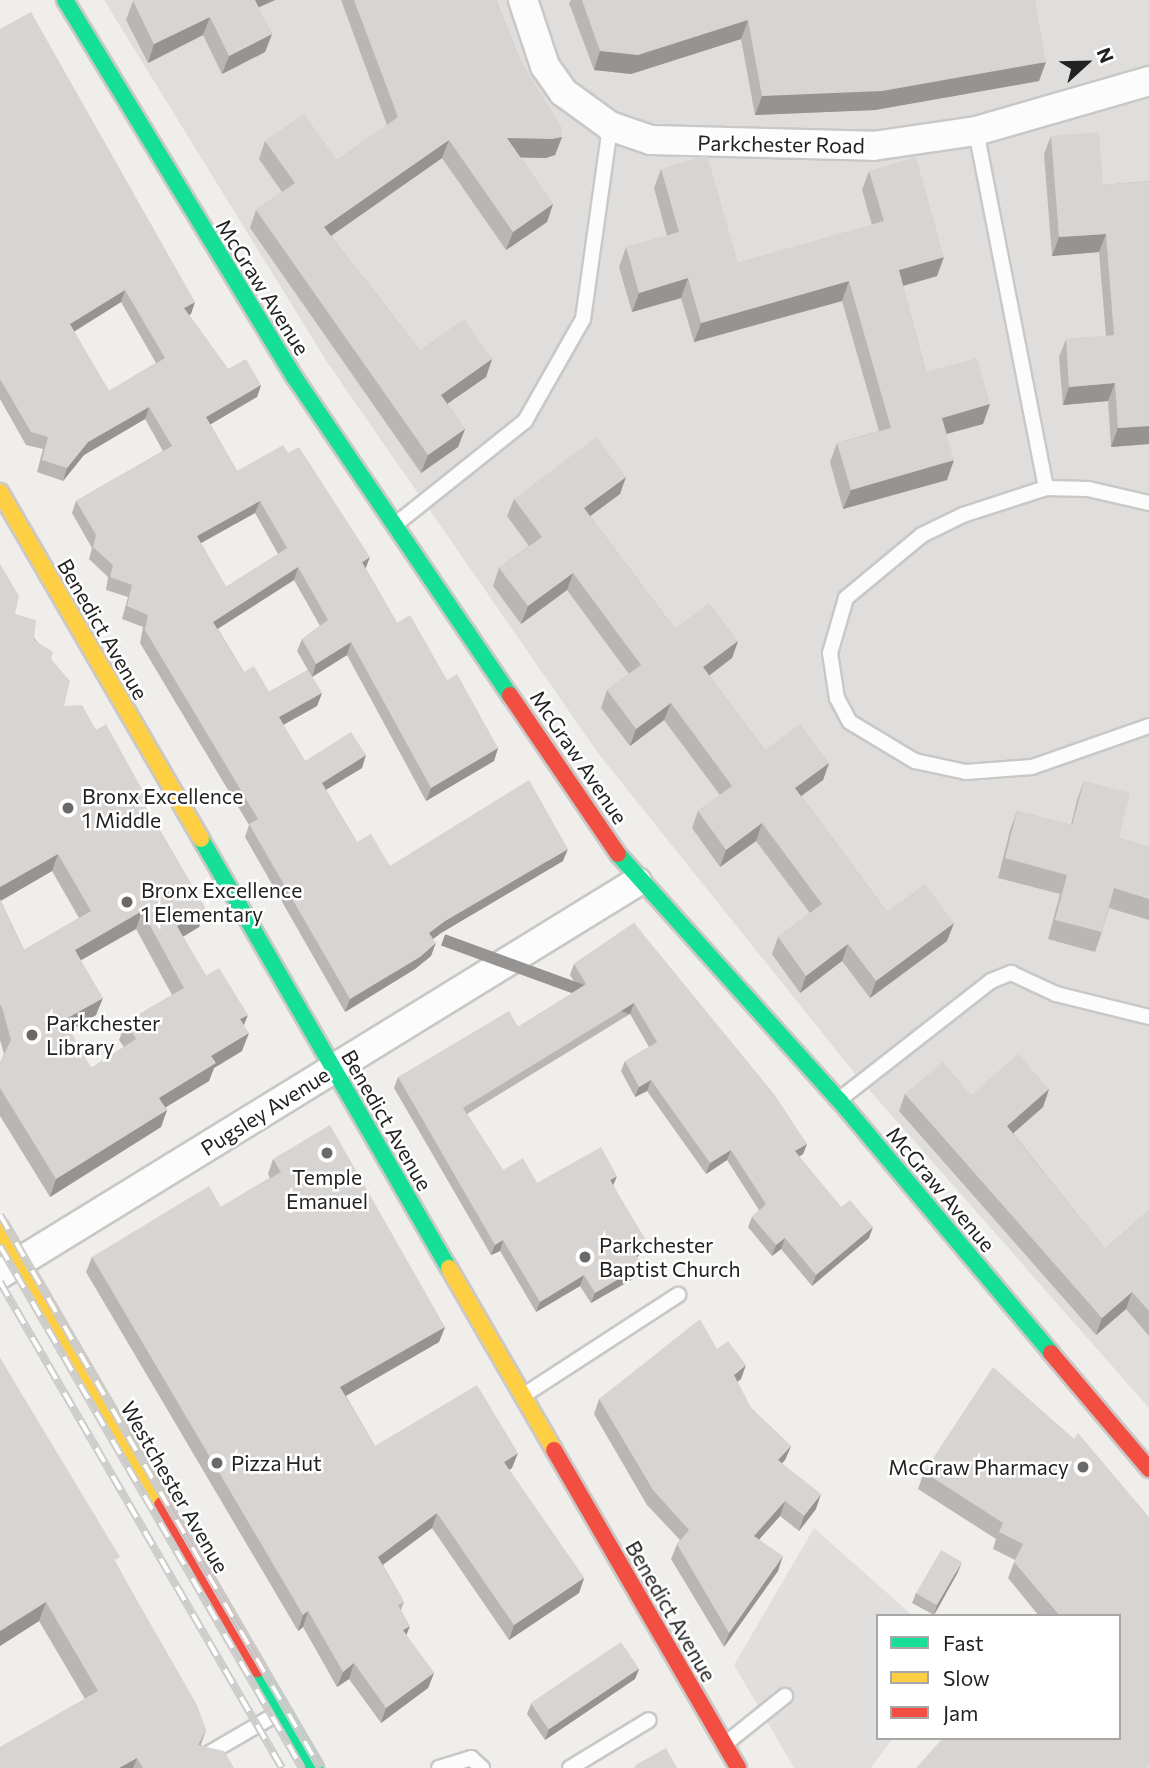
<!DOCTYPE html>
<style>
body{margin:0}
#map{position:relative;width:1149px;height:1768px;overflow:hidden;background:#f0eeeb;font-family:Commissioner,sans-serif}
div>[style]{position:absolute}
.residential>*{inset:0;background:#dfdedc}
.parking>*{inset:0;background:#e0dfde}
.roads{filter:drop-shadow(2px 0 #c9c8c7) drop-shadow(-2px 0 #c9c8c7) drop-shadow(0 2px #c9c8c7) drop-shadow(0 -2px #c9c8c7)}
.lane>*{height:14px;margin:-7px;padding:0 7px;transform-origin:7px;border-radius:7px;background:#fdfcfc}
.street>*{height:28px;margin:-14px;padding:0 14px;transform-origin:14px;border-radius:14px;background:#fdfcfc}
.fast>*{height:16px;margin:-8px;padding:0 8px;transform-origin:8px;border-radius:8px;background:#16e098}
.slow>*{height:16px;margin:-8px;padding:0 8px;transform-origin:8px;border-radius:8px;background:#ffcf43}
.jam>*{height:16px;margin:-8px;padding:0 8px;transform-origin:8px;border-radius:8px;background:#f24e42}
.rail>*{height:8px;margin-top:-4px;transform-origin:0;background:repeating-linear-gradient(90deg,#fff 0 16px,#ccc 0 32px);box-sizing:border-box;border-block:2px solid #ccc}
.wall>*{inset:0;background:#b9b6b5}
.shaded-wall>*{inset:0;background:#969493;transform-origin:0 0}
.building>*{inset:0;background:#d7d4d2;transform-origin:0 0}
.dots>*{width:19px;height:19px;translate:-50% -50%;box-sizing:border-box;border:4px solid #fff;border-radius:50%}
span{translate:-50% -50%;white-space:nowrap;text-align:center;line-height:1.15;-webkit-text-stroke:5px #fff;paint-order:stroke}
.street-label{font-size:21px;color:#222}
.poi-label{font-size:21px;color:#222}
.left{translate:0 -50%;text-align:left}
.right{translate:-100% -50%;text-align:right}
.legend{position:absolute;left:876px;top:1614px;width:245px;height:126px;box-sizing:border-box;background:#fff;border:2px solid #a7a7a7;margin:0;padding:9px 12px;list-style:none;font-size:21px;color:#222}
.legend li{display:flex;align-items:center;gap:14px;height:35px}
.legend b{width:35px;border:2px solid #a7a7a7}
.north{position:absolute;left:1051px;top:28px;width:70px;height:70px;-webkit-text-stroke:5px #fff;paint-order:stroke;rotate:68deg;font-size:19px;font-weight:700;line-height:28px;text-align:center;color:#222}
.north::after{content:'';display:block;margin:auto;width:24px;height:32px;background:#222;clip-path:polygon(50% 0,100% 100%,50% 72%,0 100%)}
</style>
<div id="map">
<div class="residential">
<div style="clip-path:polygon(104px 0,1149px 0,1149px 1408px,856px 1075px,598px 753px,327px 362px)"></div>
</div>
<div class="parking">
<div style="clip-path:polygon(814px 1528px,913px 1616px,878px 1616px,878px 1738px,893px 1738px,871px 1768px,794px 1768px,734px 1665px)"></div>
</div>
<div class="roads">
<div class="lane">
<div style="left:976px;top:131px;width:364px;rotate:78.9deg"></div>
<div style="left:1149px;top:503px;width:63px;rotate:-167.1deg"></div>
<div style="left:1088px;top:489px;width:42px;rotate:-178.6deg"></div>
<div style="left:1046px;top:488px;width:87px;rotate:162deg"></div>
<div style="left:963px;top:515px;width:46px;rotate:154deg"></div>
<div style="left:922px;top:535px;width:99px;rotate:140.3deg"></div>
<div style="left:846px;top:598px;width:57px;rotate:106.2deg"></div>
<div style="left:830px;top:653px;width:46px;rotate:81.2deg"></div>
<div style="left:837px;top:698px;width:27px;rotate:62deg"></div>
<div style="left:850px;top:722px;width:76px;rotate:31deg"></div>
<div style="left:915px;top:761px;width:52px;rotate:12.2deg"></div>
<div style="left:966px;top:772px;width:66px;rotate:-4.3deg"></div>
<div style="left:1032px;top:767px;width:124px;rotate:-19.3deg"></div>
<div style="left:396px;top:524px;width:165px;rotate:-38.6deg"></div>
<div style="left:525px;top:421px;width:117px;rotate:-60.4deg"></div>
<div style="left:583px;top:319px;width:195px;rotate:-82deg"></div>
<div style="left:840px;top:1099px;width:192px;rotate:-38deg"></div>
<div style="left:991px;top:981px;width:22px;rotate:-22deg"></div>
<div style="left:1011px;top:973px;width:50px;rotate:25deg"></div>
<div style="left:1056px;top:994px;width:96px;rotate:13.9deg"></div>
<div style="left:524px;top:1395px;width:184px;rotate:-33deg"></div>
<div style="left:725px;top:1744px;width:77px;rotate:-38.7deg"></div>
<div style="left:201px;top:1758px;width:91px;rotate:-30.2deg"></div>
<div style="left:439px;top:1768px;width:34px;rotate:-17deg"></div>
<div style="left:471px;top:1758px;width:15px;rotate:42deg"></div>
<div style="left:570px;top:1768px;width:92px;rotate:-31.3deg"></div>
</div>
<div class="street">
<div style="left:523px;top:0;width:70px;rotate:71.6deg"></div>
<div style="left:545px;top:66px;width:32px;rotate:55deg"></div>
<div style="left:563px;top:92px;width:58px;rotate:35.9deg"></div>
<div style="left:610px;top:126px;width:43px;rotate:18.9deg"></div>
<div style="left:651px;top:140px;width:222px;rotate:1.5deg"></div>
<div style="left:873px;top:146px;width:104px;rotate:-8.3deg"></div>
<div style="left:976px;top:131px;width:180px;rotate:-16.1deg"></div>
<div style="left:0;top:1274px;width:748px;rotate:-31.61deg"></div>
</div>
<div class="fast">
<div style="left:65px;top:0;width:442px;rotate:58.7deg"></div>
<div style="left:295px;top:378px;width:383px;rotate:55.9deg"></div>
<div style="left:201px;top:839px;width:496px;rotate:60deg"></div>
<div style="left:618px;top:854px;width:331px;rotate:48.1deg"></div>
<div style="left:839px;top:1100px;width:330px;rotate:50deg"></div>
<div style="left:257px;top:1669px;width:115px;rotate:59.6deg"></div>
</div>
<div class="slow">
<div style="left:0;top:492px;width:401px;rotate:59.9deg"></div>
<div style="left:0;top:1227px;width:322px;rotate:59.8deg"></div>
<div style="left:449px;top:1268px;width:210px;rotate:60deg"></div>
</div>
<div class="jam">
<div style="left:510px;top:695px;width:192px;rotate:55.8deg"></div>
<div style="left:1051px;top:1353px;width:152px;rotate:49.8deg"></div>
<div style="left:554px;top:1450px;width:367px;rotate:59.9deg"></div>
<div style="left:162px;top:1505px;width:190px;rotate:59.9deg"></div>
</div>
</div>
<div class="rail">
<div style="left:0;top:1215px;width:639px;rotate:59.94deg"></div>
<div style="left:0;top:1246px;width:603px;rotate:59.95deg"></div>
<div style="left:0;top:1282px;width:562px;rotate:59.88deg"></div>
</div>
<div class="wall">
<div style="clip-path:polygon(135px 0,275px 0,258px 8px,272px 34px,265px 52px,222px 74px,203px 35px,148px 63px,126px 20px,133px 1px)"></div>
<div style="clip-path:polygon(341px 0,496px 0,519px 58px,562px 137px,555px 155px,546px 158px,520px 157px,553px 204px,547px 222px,506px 250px,442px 158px,331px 236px,420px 350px,492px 359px,486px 377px,447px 404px,465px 429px,458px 447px,421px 473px,250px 228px,256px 210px,282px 192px,259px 159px,265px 141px,337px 160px,387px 125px)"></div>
<div style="clip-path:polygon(571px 0,1035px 0,1039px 81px,875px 110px,755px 115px,741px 39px,631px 74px,594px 70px,569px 3px)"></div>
<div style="clip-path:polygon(evenodd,0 29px,191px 314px,189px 315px,228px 369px,261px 385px,257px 397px,210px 424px,237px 471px,288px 453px,366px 569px,397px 623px,447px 680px,498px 748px,494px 761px,426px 801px,347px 655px,312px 677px,322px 693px,317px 706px,283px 725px,305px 761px,362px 768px,326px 790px,357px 842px,390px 866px,563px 861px,441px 933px,433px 939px,431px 956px,415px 969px,345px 1012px,245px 837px,249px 825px,140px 643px,143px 627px,122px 619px,128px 597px,106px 590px,108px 577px,89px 559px,92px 548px,72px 513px,76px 501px,163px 451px,145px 419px,84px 455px,63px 481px,37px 472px,43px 449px,26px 445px,0 399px,0 29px,121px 302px,156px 363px,109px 391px,74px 332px,121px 302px,0 29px,255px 513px,278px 554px,226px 587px,201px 543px,255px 513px,0 29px,294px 580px,320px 626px,302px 639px,297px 651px,308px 670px,269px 692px,244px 672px,218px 629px,294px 580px)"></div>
<div style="clip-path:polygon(1051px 136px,1103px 185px,1149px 181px,1149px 444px,1111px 447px,1108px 401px,1063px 405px,1059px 357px,1066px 339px,1106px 336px,1099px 252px,1052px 256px,1044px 154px)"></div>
<div style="clip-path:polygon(661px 169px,738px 263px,872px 225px,862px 190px,869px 171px,937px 276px,903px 286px,926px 372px,990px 404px,983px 424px,946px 434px,947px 480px,843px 509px,830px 462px,837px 443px,879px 431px,842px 301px,694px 342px,681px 298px,632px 312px,619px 267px,626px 247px,667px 236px,654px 188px)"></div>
<div style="clip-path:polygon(620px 494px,590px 516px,675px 629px,738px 641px,732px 658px,709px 675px,765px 750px,829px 763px,823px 780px,801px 796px,887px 912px,947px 941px,870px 998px,842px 961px,800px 993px,772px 954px,778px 937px,810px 913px,756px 841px,720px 867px,692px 828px,698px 811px,720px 795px,664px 720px,630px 746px,601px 708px,607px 690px,629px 674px,567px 590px,521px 624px,493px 586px,499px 568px,529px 546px,507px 516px,514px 499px)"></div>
<div style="clip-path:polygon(evenodd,0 564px,15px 614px,51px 659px,64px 706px,96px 730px,147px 808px,206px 910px,199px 927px,183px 937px,206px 976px,244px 1025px,242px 1051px,214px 1068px,209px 1081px,166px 1107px,167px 1110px,161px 1127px,50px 1197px,0 1116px,0 1063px,4px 1054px,0 1040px,0 564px,52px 871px,79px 918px,24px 950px,1px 901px,52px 871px,0 564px,136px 929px,172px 995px,126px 1022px,119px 1040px,124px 1047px,91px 1068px,70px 1031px,96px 1015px,81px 960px,136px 929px)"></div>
<div style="clip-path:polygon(1084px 781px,1119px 838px,1149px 847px,1149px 920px,1109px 908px,1102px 932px,1095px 952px,1048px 939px,1060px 894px,998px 878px,1010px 830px,1017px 811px,1071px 825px,1077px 800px)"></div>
<div style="clip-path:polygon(634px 923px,807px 1144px,803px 1154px,799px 1157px,841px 1207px,869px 1238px,812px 1286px,781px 1249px,772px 1256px,748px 1227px,752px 1217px,759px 1210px,727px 1160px,706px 1174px,647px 1091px,635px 1097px,621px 1071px,625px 1061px,649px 1047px,630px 1014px,467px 1114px,503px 1170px,537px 1183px,614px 1186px,643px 1253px,637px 1257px,638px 1276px,591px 1303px,580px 1286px,536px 1312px,500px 1251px,491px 1255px,394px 1088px,398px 1077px,518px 1027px,579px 989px,570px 975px,574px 964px)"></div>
<div style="clip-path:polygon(1049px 1089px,1043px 1107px,1013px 1133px,1105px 1249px,1149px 1210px,1149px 1336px,1126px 1309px,1096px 1335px,899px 1111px,905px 1094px,971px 1095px)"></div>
<div style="clip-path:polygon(273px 1159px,445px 1327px,439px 1342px,346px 1396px,375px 1446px,512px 1468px,509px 1470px,584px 1578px,579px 1593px,509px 1640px,432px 1528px,383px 1565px,404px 1602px,401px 1610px,406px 1635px,434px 1673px,428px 1688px,381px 1723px,349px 1679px,337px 1687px,303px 1627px,298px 1631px,86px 1272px,92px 1257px,221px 1207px,270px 1178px,268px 1174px)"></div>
<div style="clip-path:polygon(717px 1349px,741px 1379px,737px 1382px,751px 1408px,791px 1446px,785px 1460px,782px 1463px,816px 1509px,799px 1531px,780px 1516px,759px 1539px,778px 1571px,724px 1647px,671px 1559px,677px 1544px,680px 1540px,647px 1505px,594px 1414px,599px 1399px)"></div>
<div style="clip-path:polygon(0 1358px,117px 1565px,206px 1730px,201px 1745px,234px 1768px,0 1768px,85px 1699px,39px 1621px,0 1646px)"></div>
<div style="clip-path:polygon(924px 1472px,1149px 1517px,1148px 1768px,1119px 1738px,1119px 1616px,1039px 1616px,1008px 1578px,1015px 1560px,993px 1549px,996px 1539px,918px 1489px)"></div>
<div style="clip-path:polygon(958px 1572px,934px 1615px,912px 1603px,916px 1593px)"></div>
<div style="clip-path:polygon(639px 1669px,635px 1679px,545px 1740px,527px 1714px,531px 1704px)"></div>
</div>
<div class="shaded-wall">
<div style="clip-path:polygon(250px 0,275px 0,245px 13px)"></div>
<div style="clip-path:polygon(210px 17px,203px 35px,148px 63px,154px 44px)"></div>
<div style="clip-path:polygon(748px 20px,741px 39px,631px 74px,594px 70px,600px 51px)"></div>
<div style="clip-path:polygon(272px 34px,265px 52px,222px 74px,229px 56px)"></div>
<div style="clip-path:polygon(1046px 62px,1039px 81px,875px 110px,755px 115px,762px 96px)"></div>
<div style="clip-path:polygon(562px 137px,555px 155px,546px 158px,500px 157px,507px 138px)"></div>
<div style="clip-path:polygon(449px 140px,442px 158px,318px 245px,324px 227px)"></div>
<div style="clip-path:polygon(553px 204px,547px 222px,506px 250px,513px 232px)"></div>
<div style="clip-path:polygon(1106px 234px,1099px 252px,1052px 256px,1059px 237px)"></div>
<div style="clip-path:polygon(944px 257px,937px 276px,892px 289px,899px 270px)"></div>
<div style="clip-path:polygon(688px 278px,681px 298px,632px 312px,639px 293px)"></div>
<div style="clip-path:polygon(849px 281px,842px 301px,694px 342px,701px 323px)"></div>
<div style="clip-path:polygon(125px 290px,121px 302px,65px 337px,70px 324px)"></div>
<div style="clip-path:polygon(195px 302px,191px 314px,179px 321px,184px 308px)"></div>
<div style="clip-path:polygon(492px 359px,486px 377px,434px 413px,441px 395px)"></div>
<div style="clip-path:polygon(1115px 383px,1108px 401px,1063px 405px,1069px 387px)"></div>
<div style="clip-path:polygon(261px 385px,257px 397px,201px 430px,206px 417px)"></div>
<div style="clip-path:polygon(990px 404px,983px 424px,935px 437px,942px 418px)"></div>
<div style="clip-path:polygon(149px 407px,145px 419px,84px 455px,63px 481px,67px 468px,88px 442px)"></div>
<div style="clip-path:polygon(1149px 426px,1149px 444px,1111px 447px,1118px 428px)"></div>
<div style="clip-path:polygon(465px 429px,458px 447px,421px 473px,428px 455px)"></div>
<div style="clip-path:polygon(954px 460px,947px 480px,843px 509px,851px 490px)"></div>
<div style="clip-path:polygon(626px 477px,620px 494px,578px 525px,584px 508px)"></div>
<div style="clip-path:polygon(260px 501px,255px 513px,192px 548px,197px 536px)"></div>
<div style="clip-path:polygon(370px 557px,365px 570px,362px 562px)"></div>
<div style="clip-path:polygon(298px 567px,294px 580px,209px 634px,213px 622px)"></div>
<div style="clip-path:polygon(573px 573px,567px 590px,521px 624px,528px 606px)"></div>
<div style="clip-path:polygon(738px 641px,732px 658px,697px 685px,703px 667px)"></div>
<div style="clip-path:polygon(351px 642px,347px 655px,312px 677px,316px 664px)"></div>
<div style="clip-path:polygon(322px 693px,317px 706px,274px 730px,279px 717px)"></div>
<div style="clip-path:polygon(671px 703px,664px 720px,630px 746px,636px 729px)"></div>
<div style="clip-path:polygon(498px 748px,494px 761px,426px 801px,431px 788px)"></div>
<div style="clip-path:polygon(366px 755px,362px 768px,317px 795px,322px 783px)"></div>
<div style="clip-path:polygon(829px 763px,823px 780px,789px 805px,795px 788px)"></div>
<div style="clip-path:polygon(762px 823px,756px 841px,720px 867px,726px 850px)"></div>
<div style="clip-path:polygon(568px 849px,563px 861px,441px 933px,425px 945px,429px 933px,445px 921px)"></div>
<div style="clip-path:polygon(58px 854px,52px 871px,0 901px,0 887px)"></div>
<div style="clip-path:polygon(206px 910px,199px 927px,170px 944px,177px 926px)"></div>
<div style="clip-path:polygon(142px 911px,136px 929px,69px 967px,75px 950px)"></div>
<div style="clip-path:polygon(954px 923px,947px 941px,870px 998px,876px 981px)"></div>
<div style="clip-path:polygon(436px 943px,431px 956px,415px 969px,345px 1012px,350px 999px)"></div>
<div style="clip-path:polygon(848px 944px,842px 961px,800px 993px,806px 976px)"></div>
<div style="clip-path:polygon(103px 998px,96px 1015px,58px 1038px,64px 1020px)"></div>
<div style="left:634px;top:1003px;width:12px;height:201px;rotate:110deg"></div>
<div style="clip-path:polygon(248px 1015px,241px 1032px,240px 1019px)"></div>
<div style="clip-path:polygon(249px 1033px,242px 1051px,214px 1068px,209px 1081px,153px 1115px,159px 1098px,211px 1056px)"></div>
<div style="clip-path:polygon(651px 1080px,647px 1091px,635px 1097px,639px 1087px)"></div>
<div style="clip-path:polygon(1049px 1089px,1043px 1107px,1001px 1144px,1007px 1126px)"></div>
<div style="clip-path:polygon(167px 1110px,161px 1127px,50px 1197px,56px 1179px)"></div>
<div style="clip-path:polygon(807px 1144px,803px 1154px,791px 1162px,795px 1151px)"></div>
<div style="clip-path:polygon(731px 1150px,727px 1160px,706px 1174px,710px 1163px)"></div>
<div style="clip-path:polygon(617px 1176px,613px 1186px,610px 1180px)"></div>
<div style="clip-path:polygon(873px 1227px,869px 1238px,812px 1286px,816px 1275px)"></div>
<div style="clip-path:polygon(785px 1238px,781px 1249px,772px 1256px,776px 1245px)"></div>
<div style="clip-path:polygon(503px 1240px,500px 1251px,491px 1255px,495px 1245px)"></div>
<div style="clip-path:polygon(647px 1242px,643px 1253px,629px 1262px,633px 1251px)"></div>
<div style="clip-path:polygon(642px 1265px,638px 1276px,591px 1303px,595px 1293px)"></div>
<div style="clip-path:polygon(584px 1275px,580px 1286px,536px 1312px,540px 1302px)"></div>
<div style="clip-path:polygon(1132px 1292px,1126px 1309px,1096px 1335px,1102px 1318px)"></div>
<div style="clip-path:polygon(445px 1327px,439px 1342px,335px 1402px,340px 1387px)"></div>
<div style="clip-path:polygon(746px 1365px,741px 1379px,728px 1389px,734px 1375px)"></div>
<div style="clip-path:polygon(791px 1446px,785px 1460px,772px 1474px,778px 1460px)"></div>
<div style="clip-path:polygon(518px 1453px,512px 1468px,498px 1477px,504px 1462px)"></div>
<div style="clip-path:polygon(821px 1494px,816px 1509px,799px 1531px,804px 1516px)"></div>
<div style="clip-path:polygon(785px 1501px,780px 1516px,749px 1551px,754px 1536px)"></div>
<div style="clip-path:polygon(437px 1513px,432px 1528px,373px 1572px,378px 1557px)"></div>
<div style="clip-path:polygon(783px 1556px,778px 1571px,724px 1647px,729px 1633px)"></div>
<div style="clip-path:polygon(962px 1562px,958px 1572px,934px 1615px,937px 1605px)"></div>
<div style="clip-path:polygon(584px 1578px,579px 1593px,509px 1640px,514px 1625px)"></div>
<div style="clip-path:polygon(46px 1602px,39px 1621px,0 1646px,0 1631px)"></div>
<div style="clip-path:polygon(308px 1611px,303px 1627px,298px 1631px,303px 1615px)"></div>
<div style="clip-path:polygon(410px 1626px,404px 1641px,403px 1630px)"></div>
<div style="clip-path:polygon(354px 1663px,349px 1679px,337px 1687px,343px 1672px)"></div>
<div style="clip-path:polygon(639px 1669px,635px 1679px,545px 1740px,549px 1729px)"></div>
<div style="clip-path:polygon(434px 1673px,428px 1688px,381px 1723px,386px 1708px)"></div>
<div style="clip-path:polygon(137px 1758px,133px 1768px,119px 1768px)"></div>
</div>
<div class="building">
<div style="clip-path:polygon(135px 0,255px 0,272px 34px,229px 56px,210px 17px,154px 44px,133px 1px)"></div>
<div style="clip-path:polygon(354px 0,496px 0,519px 58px,562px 128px,562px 137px,552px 139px,507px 138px,553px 204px,513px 232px,449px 140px,324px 227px,420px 350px,464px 319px,492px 359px,441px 395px,465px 429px,428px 455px,256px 210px,295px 183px,265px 141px,304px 114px,337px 160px,398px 117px)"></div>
<div style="clip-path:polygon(582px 0,1035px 0,1046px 62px,882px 91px,762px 96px,748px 20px,638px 55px,600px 51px)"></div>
<div style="clip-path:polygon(evenodd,31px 12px,195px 302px,184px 308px,228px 369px,246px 359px,261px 385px,206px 417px,237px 471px,283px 445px,288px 453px,299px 447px,370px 557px,362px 562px,397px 623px,410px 615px,447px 680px,457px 674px,498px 748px,431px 788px,351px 642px,316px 664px,302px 639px,328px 620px,298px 567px,213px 622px,244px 672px,254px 666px,269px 692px,308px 670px,322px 693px,279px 717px,305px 761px,351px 732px,366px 755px,322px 783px,357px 842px,371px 834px,390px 866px,529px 780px,568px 849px,445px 921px,429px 933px,436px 943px,420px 957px,350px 999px,249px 824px,258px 819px,145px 630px,148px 615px,127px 606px,132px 585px,110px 577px,113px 565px,93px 547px,96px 535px,76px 501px,172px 446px,149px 407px,88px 442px,67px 468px,42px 460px,48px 437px,31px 432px,0 379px,0 29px,31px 12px,125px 290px,165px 358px,109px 391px,70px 324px,125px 290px,31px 12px,260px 501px,287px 548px,226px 587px,197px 536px,260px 501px)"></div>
<div style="clip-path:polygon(1099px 132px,1103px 185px,1149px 181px,1149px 426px,1118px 428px,1115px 383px,1069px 387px,1066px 339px,1114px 335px,1106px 234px,1059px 237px,1051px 136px)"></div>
<div style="clip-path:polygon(707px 155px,738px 263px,884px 221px,869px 171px,916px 157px,944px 257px,899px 270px,926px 372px,977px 358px,990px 404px,942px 418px,954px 460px,851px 490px,837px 443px,891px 428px,849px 281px,701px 323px,688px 278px,639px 293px,626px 247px,679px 232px,661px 169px)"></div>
<div style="clip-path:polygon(596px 437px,626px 477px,584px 508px,675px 629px,709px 603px,738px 641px,703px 667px,765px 750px,800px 724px,829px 763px,795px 788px,887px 912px,925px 884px,954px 923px,876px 981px,848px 944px,806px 976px,778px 937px,822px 904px,762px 823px,726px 850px,698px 811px,732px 786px,671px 703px,636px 729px,607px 690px,641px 665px,573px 573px,528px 606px,499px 568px,542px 537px,514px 499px)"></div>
<div style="clip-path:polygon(evenodd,0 564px,19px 596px,15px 614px,36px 620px,34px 640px,53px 652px,51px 659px,70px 681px,64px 706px,82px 705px,96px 730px,106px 724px,149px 802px,145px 805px,206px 910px,177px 926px,206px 976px,219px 968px,248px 1015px,240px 1019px,249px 1033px,211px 1056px,216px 1063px,159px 1098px,167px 1110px,56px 1179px,0 1088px,0 1063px,11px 1040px,2px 1007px,0 1005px,0 899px,24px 950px,91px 911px,58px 854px,0 887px,0 564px,142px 911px,184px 988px,126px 1022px,136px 1039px,91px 1068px,64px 1020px,103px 998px,75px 950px,142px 911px)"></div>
<div style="clip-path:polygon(1084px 781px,1130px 793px,1119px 838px,1149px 847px,1149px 899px,1114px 888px,1102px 932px,1055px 920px,1067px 875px,1005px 858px,1017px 811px,1072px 825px)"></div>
<div style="clip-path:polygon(634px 923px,774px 1094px,807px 1144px,795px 1151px,841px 1207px,850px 1200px,873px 1227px,816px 1275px,785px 1238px,776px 1245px,752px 1217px,766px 1204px,731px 1150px,710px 1163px,651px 1080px,639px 1087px,625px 1061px,657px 1042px,634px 1003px,463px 1108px,503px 1170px,523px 1158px,537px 1183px,601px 1147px,617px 1176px,610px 1180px,647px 1242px,633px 1251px,642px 1265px,595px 1293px,584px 1275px,540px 1302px,503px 1240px,495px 1245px,398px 1077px,509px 1011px,518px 1027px,586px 984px,574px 964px)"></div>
<div style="clip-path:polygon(1018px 1054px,1049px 1089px,1007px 1126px,1105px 1249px,1149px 1210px,1149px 1311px,1132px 1292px,1102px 1318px,905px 1094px,943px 1062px,971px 1095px)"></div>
<div style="clip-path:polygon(330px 1125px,445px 1327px,340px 1387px,375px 1446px,477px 1385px,518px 1453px,504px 1462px,584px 1578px,514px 1625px,437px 1513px,378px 1557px,404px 1602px,398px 1605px,410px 1626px,403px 1630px,434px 1673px,386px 1708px,354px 1663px,343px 1672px,308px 1611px,303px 1615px,92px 1257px,209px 1186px,221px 1207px,281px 1172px,273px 1159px)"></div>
<div style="clip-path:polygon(700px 1319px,717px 1349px,728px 1341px,746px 1365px,734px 1375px,751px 1408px,791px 1446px,778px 1460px,821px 1494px,804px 1516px,785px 1501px,754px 1536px,783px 1556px,729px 1633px,677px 1544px,689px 1530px,653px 1490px,599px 1399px)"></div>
<div style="clip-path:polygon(0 1358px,120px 1557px,114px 1560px,197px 1705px,206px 1730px,198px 1745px,224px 1751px,234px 1768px,143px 1768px,137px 1758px,119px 1768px,0 1768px,0 1747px,98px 1691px,46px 1602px,0 1631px)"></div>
<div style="clip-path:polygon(993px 1367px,1074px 1439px,1078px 1433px,1149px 1517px,1149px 1765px,1148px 1768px,916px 1768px,943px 1738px,1119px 1738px,1119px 1616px,1060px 1616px,1014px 1562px,1023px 1544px,999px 1532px,1003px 1523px,924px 1472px)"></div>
<div style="left:941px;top:1550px;width:24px;height:50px;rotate:30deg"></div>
<div style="left:621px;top:1642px;width:32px;height:109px;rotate:56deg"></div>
<div style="clip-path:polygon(666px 1748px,677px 1768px,634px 1768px,637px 1764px)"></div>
</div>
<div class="dots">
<div style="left:68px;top:808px;background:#6a6968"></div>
<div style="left:127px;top:902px;background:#6a6968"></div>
<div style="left:32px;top:1035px;background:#6a6968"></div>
<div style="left:327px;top:1153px;background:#6a6968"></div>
<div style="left:585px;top:1257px;background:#6a6968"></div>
<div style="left:217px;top:1463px;background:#6a6968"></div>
<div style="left:1083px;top:1467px;background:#6a6968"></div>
</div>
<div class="street-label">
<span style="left:781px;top:144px;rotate:1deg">Parkchester Road</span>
<span style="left:263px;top:287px;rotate:58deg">McGraw Avenue</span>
<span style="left:103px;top:629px;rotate:60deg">Benedict Avenue</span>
<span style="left:579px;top:757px;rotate:56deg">McGraw Avenue</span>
<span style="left:265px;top:1111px;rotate:-32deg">Pugsley Avenue</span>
<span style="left:387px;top:1120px;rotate:60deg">Benedict Avenue</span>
<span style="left:941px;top:1189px;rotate:50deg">McGraw Avenue</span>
<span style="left:175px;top:1487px;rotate:60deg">Westchester Avenue</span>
<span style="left:671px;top:1611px;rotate:60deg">Benedict Avenue</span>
</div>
<div class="poi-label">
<span class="left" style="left:82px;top:808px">Bronx Excellence<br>1 Middle</span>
<span class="left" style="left:141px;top:902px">Bronx Excellence<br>1 Elementary</span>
<span class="left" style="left:46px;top:1035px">Parkchester<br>Library</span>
<span style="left:327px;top:1189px">Temple<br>Emanuel</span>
<span class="left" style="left:599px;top:1257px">Parkchester<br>Baptist Church</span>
<span class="left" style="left:231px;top:1463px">Pizza Hut</span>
<span class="right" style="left:1069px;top:1467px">McGraw Pharmacy</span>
</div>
<ul class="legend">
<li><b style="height:9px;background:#16e098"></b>Fast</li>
<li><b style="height:9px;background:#ffcf43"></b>Slow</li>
<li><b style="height:9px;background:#f24e42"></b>Jam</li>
</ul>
<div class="north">N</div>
</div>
